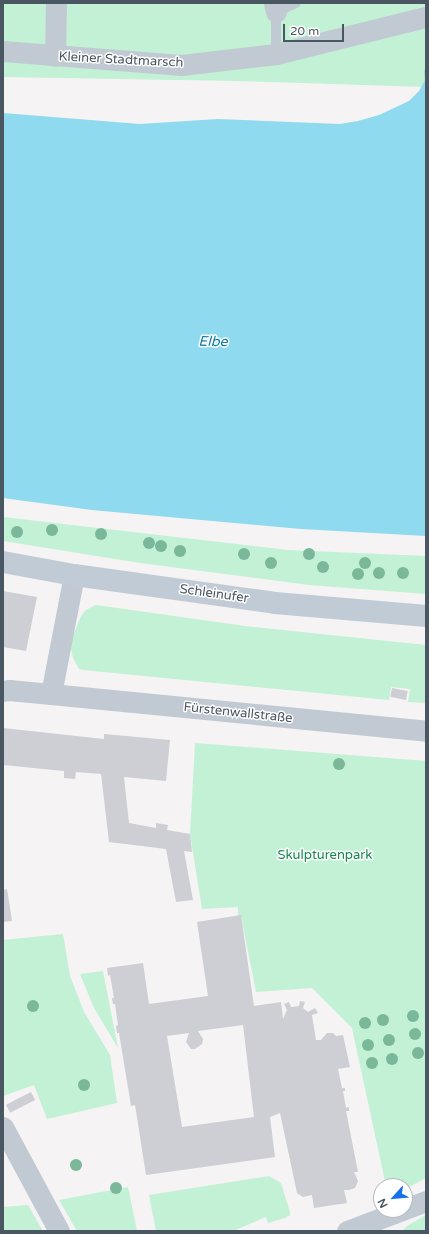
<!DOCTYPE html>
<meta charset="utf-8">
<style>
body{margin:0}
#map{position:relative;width:429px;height:1234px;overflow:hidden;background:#f5f3f3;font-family:"Varela Round",sans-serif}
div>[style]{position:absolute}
.green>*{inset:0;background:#c2f1d5}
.water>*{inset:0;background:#8fdaef}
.building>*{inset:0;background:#cdcfd5;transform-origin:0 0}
.lane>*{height:10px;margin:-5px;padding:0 5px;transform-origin:5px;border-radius:5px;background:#c1cad2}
.street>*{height:21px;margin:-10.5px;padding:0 10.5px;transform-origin:10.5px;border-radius:10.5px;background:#c1cad2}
.secondary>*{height:22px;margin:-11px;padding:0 11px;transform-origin:11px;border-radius:11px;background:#c1cbd6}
.trees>*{width:12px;height:12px;margin:-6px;border-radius:50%;background:#7ab899}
span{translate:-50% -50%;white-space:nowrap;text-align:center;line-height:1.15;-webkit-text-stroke:3px #fff;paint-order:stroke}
.street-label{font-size:13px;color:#4a5661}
.park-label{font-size:13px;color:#168750}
.water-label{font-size:14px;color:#0a7b9c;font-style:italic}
.frame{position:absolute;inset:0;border:4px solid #4a5661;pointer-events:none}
.north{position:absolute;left:373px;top:1178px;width:40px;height:40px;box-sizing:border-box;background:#fff;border:1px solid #b7bbc0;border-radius:50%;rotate:243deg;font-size:11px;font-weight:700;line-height:16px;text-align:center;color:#4a5661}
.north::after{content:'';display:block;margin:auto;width:14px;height:18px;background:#1771ea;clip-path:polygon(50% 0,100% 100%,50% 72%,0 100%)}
.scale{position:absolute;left:283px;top:24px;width:61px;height:18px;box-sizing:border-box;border:2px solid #4a5661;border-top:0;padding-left:5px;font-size:12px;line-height:14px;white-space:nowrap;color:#4a5661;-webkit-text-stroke:3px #fff;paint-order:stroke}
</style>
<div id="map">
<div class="green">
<div style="clip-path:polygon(3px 3px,426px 3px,426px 87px,236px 81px,3px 77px)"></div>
<div style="clip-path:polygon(3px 517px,288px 550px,426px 556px,426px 594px,309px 585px,140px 563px,3px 541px)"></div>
<div style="clip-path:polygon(96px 605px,245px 626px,426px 645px,426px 703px,408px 702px,410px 689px,391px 687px,389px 700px,83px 670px,79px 669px,73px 658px,70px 644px,81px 616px,86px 610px)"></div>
<div style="clip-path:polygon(195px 743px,426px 761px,426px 1178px,405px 1189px,405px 1186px,386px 1186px,352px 1028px,312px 988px,256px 992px,241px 916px,238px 916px,238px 907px,202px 909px,190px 834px)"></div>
<div style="clip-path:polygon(63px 934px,70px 976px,84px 1012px,110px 1055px,117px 1103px,47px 1119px,34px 1085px,3px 1096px,3px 940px)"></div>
<div style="clip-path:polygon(103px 971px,118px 1048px,94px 1008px,80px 974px)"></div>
<div style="clip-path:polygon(269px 1176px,281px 1183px,290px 1212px,290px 1215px,285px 1218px,268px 1223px,266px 1217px,233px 1231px,156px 1231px,149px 1195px)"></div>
<div style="clip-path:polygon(128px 1187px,137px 1231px,77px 1231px,59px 1200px)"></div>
<div style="clip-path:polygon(28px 1205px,43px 1231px,3px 1231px,3px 1207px)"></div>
<div style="clip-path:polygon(426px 1215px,426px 1231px,402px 1231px,407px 1226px)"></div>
</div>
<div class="water">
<div style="clip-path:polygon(424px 70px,426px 70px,426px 536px,301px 529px,92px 510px,3px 498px,3px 113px,140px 124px,218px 119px,340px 124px,358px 121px,379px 115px,409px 101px,419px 91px,425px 80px)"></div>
</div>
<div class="building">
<div style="clip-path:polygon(3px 591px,37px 597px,26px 651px,3px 647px)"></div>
<div style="left:392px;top:688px;width:16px;height:9px;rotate:11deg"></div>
<div style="clip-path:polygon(3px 728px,104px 739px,104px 734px,170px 740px,166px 781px,124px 777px,129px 823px,156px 828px,156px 823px,168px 825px,167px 830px,190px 834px,192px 852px,184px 851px,193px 900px,176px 902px,166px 849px,109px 842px,101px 774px,76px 772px,75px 779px,64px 778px,64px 771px,3px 765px)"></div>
<div style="clip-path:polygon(7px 889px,12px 921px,3px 922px,3px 890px)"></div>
<div style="clip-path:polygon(evenodd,241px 915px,254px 1006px,281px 1002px,283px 1019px,287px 1010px,284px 1004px,289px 1002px,291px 1007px,299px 1006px,300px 1001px,305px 1002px,303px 1008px,308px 1012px,315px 1008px,318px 1013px,312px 1015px,316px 1040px,321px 1040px,327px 1033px,333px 1033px,336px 1036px,343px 1035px,350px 1067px,338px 1069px,342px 1088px,345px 1088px,345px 1091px,343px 1091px,346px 1108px,349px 1107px,349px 1111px,346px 1111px,358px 1172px,354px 1172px,358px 1181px,355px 1188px,349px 1190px,344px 1190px,347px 1203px,314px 1208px,312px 1195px,303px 1197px,297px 1193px,280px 1113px,270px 1117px,275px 1157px,146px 1175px,135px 1105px,131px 1106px,119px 1033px,117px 1033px,116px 1026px,118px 1025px,115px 1004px,113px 1004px,112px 998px,114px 998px,110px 975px,108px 976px,107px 968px,143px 963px,149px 1004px,208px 996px,197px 922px,241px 915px,243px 1025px,254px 1117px,182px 1127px,167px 1036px,189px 1033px,186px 1042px,191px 1049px,195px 1049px,202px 1044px,203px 1039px,198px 1031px,243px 1025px)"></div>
<div style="left:31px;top:1092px;width:9px;height:28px;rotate:63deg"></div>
</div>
<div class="lane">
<div style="left:276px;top:54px;width:42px;rotate:-90deg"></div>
<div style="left:276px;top:12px;width:22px;rotate:-24deg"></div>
</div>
<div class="street">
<div style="left:274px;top:3px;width:9px;rotate:77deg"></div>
<div style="left:3px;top:51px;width:179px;rotate:4.5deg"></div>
<div style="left:181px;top:65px;width:96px;rotate:-6.6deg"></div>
<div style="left:276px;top:54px;width:154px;rotate:-13.9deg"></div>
<div style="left:55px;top:56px;width:53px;rotate:-88.9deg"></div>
<div style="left:3px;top:691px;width:6px;rotate:-9deg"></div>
<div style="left:9px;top:690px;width:42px;rotate:5.4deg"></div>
<div style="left:51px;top:694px;width:377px;rotate:5.6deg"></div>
<div style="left:51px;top:694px;width:121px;rotate:-79.1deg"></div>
<div style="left:3px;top:1127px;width:118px;rotate:61.7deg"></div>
<div style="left:347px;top:1231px;width:85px;rotate:-20.8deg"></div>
</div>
<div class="secondary">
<div style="left:3px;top:562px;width:72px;rotate:10.4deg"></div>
<div style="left:74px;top:575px;width:203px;rotate:7.9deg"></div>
<div style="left:275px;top:603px;width:152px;rotate:4.9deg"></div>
</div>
<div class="trees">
<div style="left:52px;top:530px"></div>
<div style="left:17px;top:532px"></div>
<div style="left:101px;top:534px"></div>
<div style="left:149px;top:543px"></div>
<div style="left:161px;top:546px"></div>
<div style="left:180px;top:551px"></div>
<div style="left:244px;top:554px"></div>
<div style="left:309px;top:554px"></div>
<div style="left:271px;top:563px"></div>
<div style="left:365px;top:563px"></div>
<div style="left:323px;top:567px"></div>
<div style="left:379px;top:573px"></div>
<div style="left:403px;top:573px"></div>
<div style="left:358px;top:574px"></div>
<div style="left:339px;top:764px"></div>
<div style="left:33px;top:1006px"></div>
<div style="left:413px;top:1016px"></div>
<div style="left:383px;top:1020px"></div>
<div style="left:365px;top:1023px"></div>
<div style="left:415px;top:1034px"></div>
<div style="left:389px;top:1040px"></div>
<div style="left:368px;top:1045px"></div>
<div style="left:418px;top:1053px"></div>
<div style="left:392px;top:1059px"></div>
<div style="left:372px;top:1063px"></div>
<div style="left:84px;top:1085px"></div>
<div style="left:76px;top:1165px"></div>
<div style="left:116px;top:1188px"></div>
</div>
<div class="street-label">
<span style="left:121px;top:60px;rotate:3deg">Kleiner Stadtmarsch</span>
<span style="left:214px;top:594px;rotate:8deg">Schleinufer</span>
<span style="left:238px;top:713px;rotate:6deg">Fürstenwallstraße</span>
</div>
<div class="park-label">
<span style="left:325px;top:855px">Skulpturenpark</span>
</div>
<div class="water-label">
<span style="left:213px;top:342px;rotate:1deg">Elbe</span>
</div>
<div class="frame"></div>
<div class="north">N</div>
<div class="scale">20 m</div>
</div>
